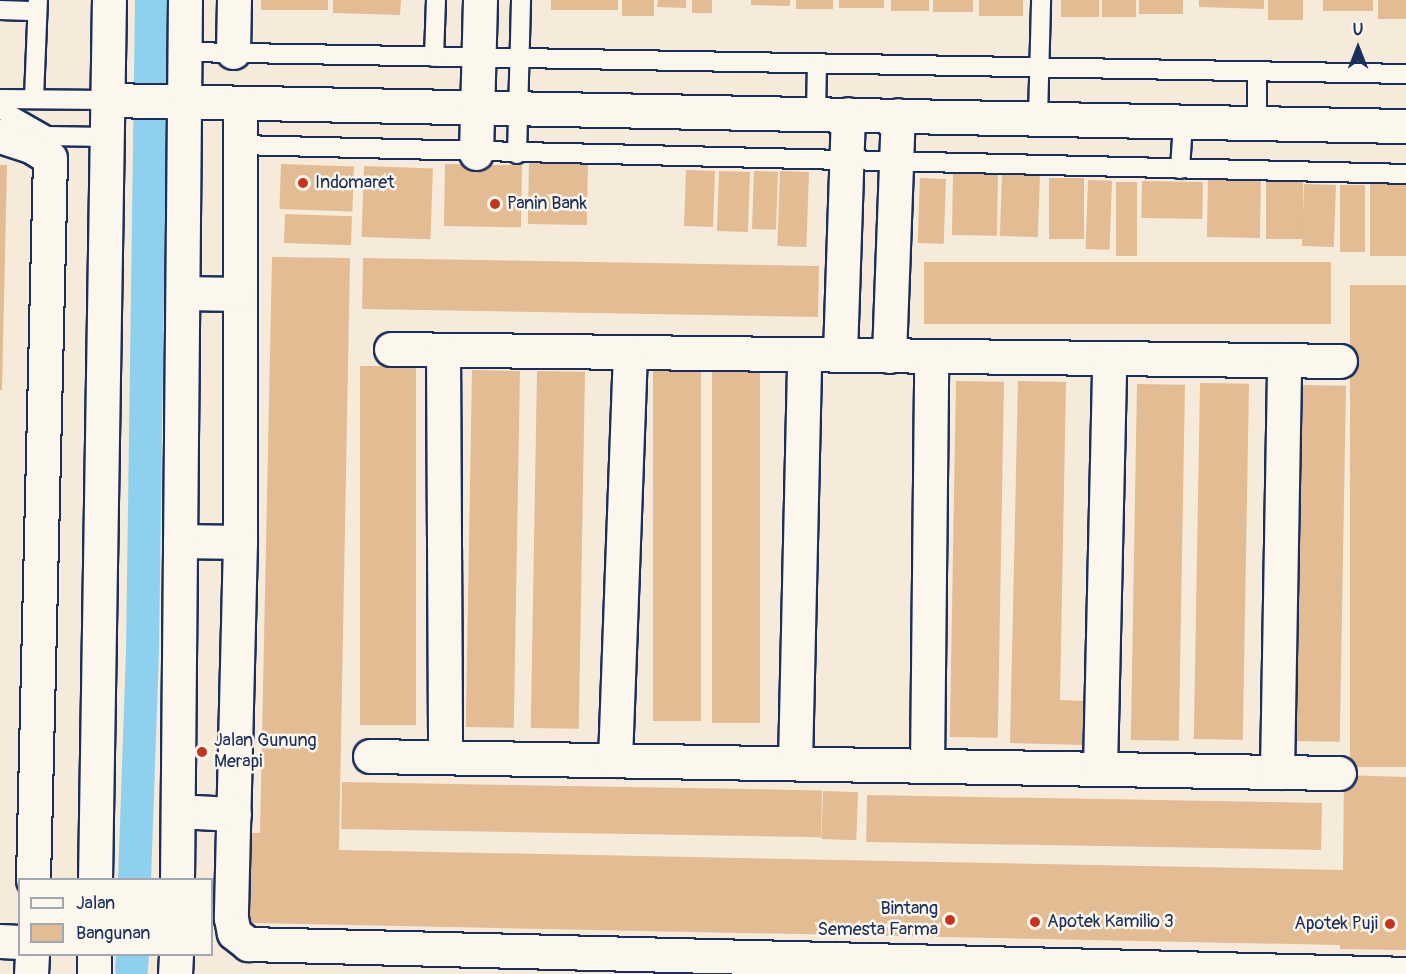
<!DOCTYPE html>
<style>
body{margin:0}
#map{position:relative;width:1406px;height:974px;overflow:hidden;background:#f6ebda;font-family:Pangolin,sans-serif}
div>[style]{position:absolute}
.canal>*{height:33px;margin:-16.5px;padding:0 16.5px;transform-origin:16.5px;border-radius:16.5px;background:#8dd1ef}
.building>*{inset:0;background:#e3bc94;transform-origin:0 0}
.roads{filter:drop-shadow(2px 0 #1b2f5e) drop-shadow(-2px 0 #1b2f5e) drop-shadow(0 2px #1b2f5e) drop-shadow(0 -2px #1b2f5e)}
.lane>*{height:18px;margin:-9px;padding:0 9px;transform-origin:9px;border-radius:9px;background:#fbf7ec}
.street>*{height:33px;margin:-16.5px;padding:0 16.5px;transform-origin:16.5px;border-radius:16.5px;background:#fbf7ec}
.secondary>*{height:33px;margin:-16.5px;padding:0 16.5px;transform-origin:16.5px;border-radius:16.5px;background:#fbf7ec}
.dots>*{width:16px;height:16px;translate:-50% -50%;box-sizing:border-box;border:3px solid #fbf7ec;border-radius:50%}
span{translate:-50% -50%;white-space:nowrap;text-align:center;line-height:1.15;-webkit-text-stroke:5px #fbf7ec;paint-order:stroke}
.poi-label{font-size:18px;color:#1b2f5e}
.left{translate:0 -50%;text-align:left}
.right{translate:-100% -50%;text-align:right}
.legend{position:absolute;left:18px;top:878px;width:195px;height:78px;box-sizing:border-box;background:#fbf7ec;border:2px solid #a1a7b3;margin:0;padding:8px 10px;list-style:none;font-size:18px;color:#1b2f5e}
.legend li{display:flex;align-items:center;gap:12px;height:30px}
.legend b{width:30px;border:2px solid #a1a7b3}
.north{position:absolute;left:1328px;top:18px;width:60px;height:60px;-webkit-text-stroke:4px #fbf7ec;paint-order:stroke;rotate:0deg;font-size:16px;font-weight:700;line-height:24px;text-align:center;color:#1b2f5e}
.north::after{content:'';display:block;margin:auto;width:21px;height:27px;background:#1b2f5e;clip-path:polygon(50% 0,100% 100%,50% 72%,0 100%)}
</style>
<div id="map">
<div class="canal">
<div style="left:134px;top:880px;width:228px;rotate:-88deg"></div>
<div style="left:142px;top:652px;width:652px;rotate:-89.21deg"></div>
<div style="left:131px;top:968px;width:14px;rotate:-86deg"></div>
</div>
<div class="building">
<div style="left:261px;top:0;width:67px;height:10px"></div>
<div style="clip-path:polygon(333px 0,401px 0,400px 15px,333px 13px)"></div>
<div style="left:551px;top:0;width:67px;height:10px"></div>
<div style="left:622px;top:0;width:32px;height:16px"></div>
<div style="clip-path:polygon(658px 0,686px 0,686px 8px,657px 7px)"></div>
<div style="left:692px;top:0;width:20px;height:13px"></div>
<div style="clip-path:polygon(751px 0,790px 0,790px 6px,751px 5px)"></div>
<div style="left:796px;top:0;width:37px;height:9px"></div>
<div style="left:839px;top:0;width:45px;height:8px"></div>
<div style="left:891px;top:0;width:38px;height:11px"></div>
<div style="left:933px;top:0;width:40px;height:12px"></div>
<div style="left:979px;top:0;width:44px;height:16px"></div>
<div style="left:1061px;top:0;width:38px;height:17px"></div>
<div style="left:1102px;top:0;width:34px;height:17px"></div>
<div style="left:1139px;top:0;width:44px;height:14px"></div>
<div style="clip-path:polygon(1199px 0,1264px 0,1264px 9px,1199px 7px)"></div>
<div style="left:1268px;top:0;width:35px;height:20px"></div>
<div style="left:1323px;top:0;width:50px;height:11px"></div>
<div style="left:1378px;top:0;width:28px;height:19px"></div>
<div style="left:529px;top:160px;width:59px;height:64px;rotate:1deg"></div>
<div style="left:281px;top:164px;width:73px;height:45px;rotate:2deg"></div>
<div style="left:445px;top:164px;width:77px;height:62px;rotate:1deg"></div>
<div style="clip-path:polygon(0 165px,7px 165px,2px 390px,0 390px)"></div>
<div style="left:364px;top:166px;width:69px;height:71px;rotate:2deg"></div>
<div style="left:686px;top:170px;width:29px;height:56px;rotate:2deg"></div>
<div style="left:719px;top:171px;width:31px;height:60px;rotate:2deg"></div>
<div style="left:754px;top:171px;width:24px;height:58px;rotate:2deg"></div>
<div style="left:780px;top:171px;width:29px;height:75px;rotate:2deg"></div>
<div style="left:953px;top:173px;width:45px;height:62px;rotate:1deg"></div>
<div style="left:1002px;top:174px;width:38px;height:62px;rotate:2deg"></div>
<div style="left:1208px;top:177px;width:53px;height:60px;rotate:1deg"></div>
<div style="left:920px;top:178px;width:26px;height:65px;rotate:2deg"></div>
<div style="left:1049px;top:178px;width:35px;height:61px"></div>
<div style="left:1266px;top:179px;width:37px;height:60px"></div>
<div style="left:1088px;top:180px;width:24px;height:69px;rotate:2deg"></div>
<div style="left:1142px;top:181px;width:61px;height:37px;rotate:1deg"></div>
<div style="left:1116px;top:182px;width:21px;height:74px"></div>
<div style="left:1304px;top:184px;width:32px;height:62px;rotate:2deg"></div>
<div style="left:1370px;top:184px;width:36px;height:72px"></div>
<div style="left:1340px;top:185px;width:25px;height:67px"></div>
<div style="left:285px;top:214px;width:67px;height:29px;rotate:2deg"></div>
<div style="clip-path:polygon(272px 257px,350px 258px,339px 850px,1343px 870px,1344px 775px,1406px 777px,1406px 950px,1340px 949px,1340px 945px,248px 923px,250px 833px,260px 833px)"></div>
<div style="left:363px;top:258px;width:456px;height:51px;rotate:1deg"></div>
<div style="left:924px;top:262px;width:407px;height:62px"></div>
<div style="left:1350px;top:285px;width:56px;height:482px"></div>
<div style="left:653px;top:365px;width:48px;height:356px"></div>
<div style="left:360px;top:366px;width:56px;height:359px"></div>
<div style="left:712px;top:367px;width:48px;height:356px"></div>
<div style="left:472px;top:370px;width:48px;height:357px;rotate:1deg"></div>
<div style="left:537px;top:371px;width:48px;height:357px;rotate:1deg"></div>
<div style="left:956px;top:381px;width:48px;height:356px;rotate:1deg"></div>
<div style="clip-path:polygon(1018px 381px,1066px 382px,1060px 700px,1084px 701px,1083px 745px,1010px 743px)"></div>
<div style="left:1200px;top:383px;width:49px;height:356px;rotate:1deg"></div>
<div style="left:1137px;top:384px;width:48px;height:356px;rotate:1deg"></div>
<div style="left:1297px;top:385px;width:49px;height:356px;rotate:1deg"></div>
<div style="left:342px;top:782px;width:480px;height:47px;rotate:1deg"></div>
<div style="left:823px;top:791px;width:35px;height:48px;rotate:2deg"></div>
<div style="left:867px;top:795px;width:455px;height:47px;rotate:1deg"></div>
</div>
<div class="roads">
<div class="lane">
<div style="left:0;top:10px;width:37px;rotate:2deg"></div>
<div style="left:185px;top:52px;width:1221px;rotate:1.03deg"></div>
<div style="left:434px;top:57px;width:57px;rotate:-88deg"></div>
<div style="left:1257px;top:71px;width:52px;rotate:90deg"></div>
<div style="left:34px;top:98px;width:98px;rotate:-87.7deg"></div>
<div style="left:0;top:99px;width:107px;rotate:0.5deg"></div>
<div style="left:0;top:109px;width:54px;rotate:29.9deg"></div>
<div style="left:47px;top:136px;width:60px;rotate:1deg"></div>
<div style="left:816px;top:114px;width:50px;rotate:-88.9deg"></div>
<div style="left:1038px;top:118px;width:118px;rotate:-88.5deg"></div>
<div style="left:239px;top:145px;width:1167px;rotate:1.42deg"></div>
<div style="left:517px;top:154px;width:154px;rotate:-88.5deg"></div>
<div style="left:1180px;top:169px;width:47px;rotate:-86.3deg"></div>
</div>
<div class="street">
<div style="left:233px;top:52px;width:52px;rotate:-88.9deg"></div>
<div style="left:107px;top:100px;width:1299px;rotate:1.15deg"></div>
<div style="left:240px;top:104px;width:438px;rotate:90deg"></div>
<div style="left:240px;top:542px;width:376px;rotate:91.4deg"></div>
<div style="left:231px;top:918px;width:15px;rotate:79deg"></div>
<div style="left:234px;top:933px;width:18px;rotate:38deg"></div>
<div style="left:248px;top:944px;width:1158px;rotate:1.48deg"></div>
<div style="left:0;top:136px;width:33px;rotate:18deg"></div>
<div style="left:31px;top:146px;width:22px;rotate:32deg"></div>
<div style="left:50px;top:158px;width:722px;rotate:91.35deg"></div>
<div style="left:476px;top:153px;width:153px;rotate:-88.5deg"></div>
<div style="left:183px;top:293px;width:56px;rotate:1deg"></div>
<div style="left:391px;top:349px;width:949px;rotate:0.72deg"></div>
<div style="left:443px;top:350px;width:407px;rotate:89.7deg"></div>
<div style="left:840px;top:354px;width:240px;rotate:-88.1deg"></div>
<div style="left:889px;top:356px;width:241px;rotate:-87.9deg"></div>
<div style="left:180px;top:541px;width:60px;rotate:1deg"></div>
<div style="left:370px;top:756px;width:969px;rotate:1.01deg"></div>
<div style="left:615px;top:760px;width:408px;rotate:-87.9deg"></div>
<div style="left:795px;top:763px;width:409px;rotate:-88.7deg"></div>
<div style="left:927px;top:766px;width:410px;rotate:-89.4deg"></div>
<div style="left:1100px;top:769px;width:411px;rotate:-88.7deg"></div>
<div style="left:1277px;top:772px;width:412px;rotate:-89deg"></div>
<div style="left:178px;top:811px;width:56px;rotate:3.1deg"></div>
<div style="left:0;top:941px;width:20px;rotate:3deg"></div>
<div style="left:31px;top:974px;width:20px;rotate:-87deg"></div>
</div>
<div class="secondary">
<div style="left:95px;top:880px;width:880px;rotate:-89.09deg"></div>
<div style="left:177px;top:880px;width:880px;rotate:-89.48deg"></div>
<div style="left:94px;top:974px;width:20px;rotate:-90deg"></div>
<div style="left:175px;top:974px;width:20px;rotate:-87deg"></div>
</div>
</div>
<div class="dots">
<div style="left:303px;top:183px;background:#c8321e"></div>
<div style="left:495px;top:204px;background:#c8321e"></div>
<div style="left:202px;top:752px;background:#c8321e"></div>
<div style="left:950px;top:920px;background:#c8321e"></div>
<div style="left:1035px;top:922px;background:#c8321e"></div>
<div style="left:1390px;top:924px;background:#c8321e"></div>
</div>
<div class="poi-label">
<span class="left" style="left:315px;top:183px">Indomaret</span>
<span class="left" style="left:507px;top:204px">Panin Bank</span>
<span class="left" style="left:214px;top:752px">Jalan Gunung<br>Merapi</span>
<span class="right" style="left:938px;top:920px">Bintang<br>Semesta Farma</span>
<span class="left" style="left:1047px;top:922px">Apotek Kamilio 3</span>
<span class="right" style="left:1378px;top:924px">Apotek Puji</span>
</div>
<ul class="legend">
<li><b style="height:8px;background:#fbf7ec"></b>Jalan</li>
<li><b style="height:16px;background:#e3bc94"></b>Bangunan</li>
</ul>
<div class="north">U</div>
</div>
